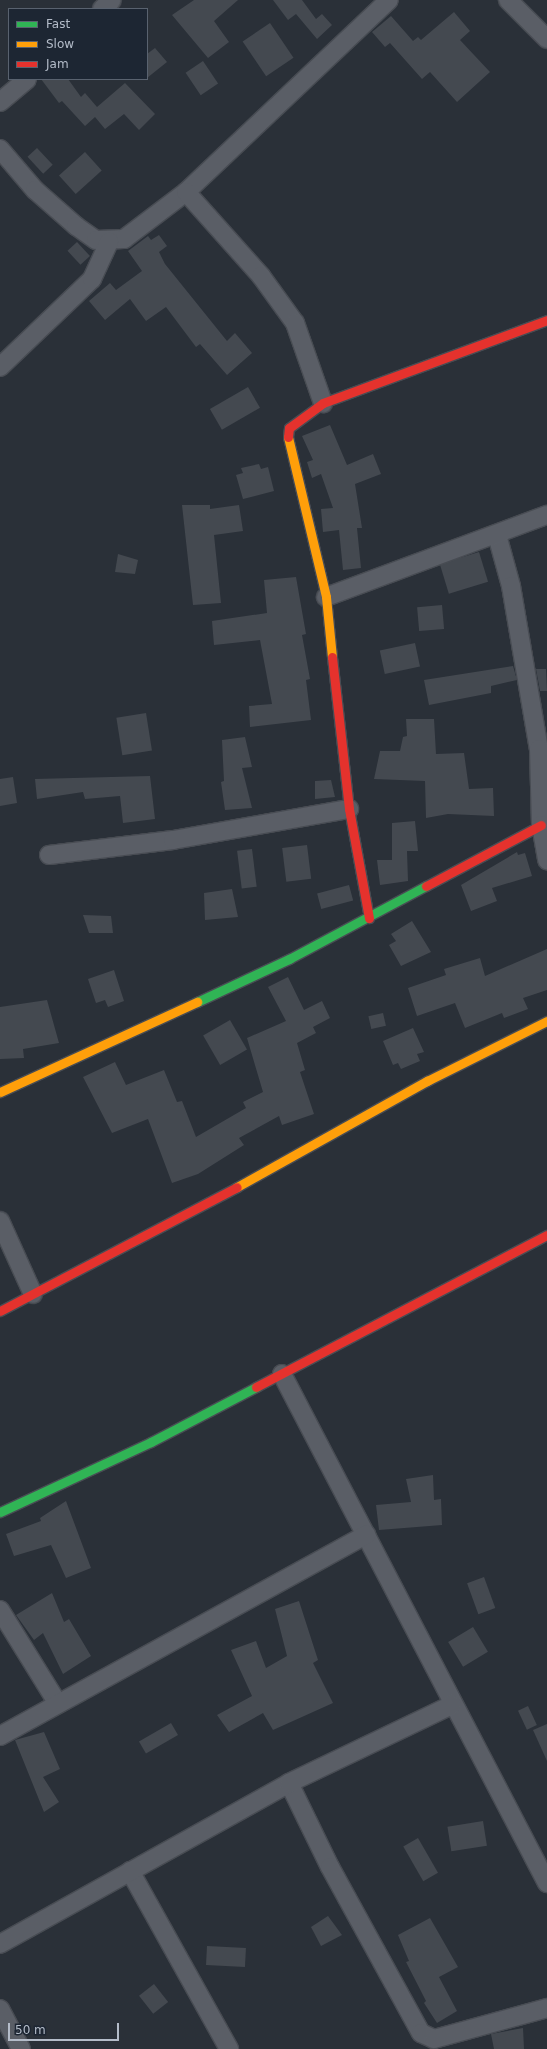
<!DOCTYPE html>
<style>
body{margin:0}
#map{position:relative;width:547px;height:2049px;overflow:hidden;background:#2a3038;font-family:"DejaVu Sans",sans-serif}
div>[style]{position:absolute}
.building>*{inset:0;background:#444950;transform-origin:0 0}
.roads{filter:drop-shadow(1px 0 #484c53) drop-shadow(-1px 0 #484c53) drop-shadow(0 1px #484c53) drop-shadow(0 -1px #484c53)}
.street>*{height:18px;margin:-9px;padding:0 9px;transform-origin:9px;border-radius:9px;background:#5a5e66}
.fast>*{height:9px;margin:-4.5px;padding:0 4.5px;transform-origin:4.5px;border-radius:4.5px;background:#30b455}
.slow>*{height:9px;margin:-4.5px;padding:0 4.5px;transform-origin:4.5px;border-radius:4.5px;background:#ff9f0a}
.jam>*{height:9px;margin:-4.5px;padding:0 4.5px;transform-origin:4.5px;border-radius:4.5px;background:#e5322d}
span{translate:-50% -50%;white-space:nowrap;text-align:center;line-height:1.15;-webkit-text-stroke:3px #1d2633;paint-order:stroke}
.legend{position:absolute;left:8px;top:8px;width:140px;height:72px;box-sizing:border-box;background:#1d2633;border:1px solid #59626f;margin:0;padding:5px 7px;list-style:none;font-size:12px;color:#b4bcc9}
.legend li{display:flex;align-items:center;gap:8px;height:20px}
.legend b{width:20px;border:1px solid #59626f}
.scale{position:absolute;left:8px;top:2023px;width:111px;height:18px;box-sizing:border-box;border:2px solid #b4bcc9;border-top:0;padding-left:5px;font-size:12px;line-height:14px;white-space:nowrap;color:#b4bcc9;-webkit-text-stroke:3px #1d2633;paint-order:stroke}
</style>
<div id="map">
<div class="building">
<div style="clip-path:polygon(194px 0,238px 0,214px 21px,229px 42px,208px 58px,172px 15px)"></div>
<div style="clip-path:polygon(273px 0,302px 0,316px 19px,322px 14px,332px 25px,317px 39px,296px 14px,288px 20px)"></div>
<div style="clip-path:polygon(454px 12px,470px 31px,460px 40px,490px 72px,457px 102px,430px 72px,422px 79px,390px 43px,385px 47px,372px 32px,391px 16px,413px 41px,418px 37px,421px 40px)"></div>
<div style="left:270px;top:23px;width:42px;height:33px;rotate:56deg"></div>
<div style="clip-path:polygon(155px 48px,167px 62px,147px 78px,147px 54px)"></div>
<div style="left:203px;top:61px;width:27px;height:21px;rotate:56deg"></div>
<div style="clip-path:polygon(41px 79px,68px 79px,81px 97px,85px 93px,97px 107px,125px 83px,155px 114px,139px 130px,124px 114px,105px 129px,95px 117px,85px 126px,62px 101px,59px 103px)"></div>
<div style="left:37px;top:148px;width:23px;height:13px;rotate:47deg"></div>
<div style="left:85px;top:152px;width:25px;height:35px;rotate:48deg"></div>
<div style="clip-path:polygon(159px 235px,167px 246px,159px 252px,165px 264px,227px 341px,235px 333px,252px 353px,227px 375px,200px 344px,196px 347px,166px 307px,146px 321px,130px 299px,105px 320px,89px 301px,110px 283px,116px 290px,142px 271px,128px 251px,148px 236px,151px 240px)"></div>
<div style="left:77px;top:242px;width:19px;height:13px;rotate:47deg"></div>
<div style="left:248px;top:387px;width:24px;height:44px;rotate:60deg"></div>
<div style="clip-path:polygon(330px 425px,347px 465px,373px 454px,381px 474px,355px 484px,362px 528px,357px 528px,361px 568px,343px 570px,339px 530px,323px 532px,321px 509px,333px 508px,321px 474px,312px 478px,307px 462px,313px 460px,302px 436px)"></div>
<div style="clip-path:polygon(259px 464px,261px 469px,268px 467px,274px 491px,243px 499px,236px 475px,243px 473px,241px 468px)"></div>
<div style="clip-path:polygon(182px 505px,210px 505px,210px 509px,239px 505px,243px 531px,214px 535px,221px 603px,193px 605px)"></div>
<div style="left:479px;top:552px;width:31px;height:41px;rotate:73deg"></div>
<div style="clip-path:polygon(118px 554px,138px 560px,135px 574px,115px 572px)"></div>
<div style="clip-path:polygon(296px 577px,306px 634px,302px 635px,310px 679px,306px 680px,311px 720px,250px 727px,249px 706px,272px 704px,260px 640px,214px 645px,212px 621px,267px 613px,264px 580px)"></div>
<div style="left:442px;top:605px;width:24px;height:25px;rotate:85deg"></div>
<div style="left:415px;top:643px;width:24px;height:36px;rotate:78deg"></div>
<div style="clip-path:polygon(513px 666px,517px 680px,491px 686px,491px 693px,429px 705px,424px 680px)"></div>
<div style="clip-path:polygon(536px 669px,546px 669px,547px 691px,540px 691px)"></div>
<div style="left:146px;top:713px;width:38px;height:30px;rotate:81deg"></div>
<div style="clip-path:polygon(406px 719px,434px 719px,436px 754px,464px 753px,469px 789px,493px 788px,494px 816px,448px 814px,426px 818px,425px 781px,374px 779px,380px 751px,400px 751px,403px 737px,407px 736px)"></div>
<div style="clip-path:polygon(245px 737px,252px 767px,242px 768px,252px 808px,225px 810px,221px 782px,224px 781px,222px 740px)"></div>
<div style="clip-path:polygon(150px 776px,155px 819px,123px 823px,120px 796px,85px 799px,83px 792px,37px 799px,35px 779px)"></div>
<div style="clip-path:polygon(13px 777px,17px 803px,0 806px,0 779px)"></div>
<div style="clip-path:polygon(331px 780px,335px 797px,315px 799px,315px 781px)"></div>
<div style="clip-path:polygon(415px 821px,418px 851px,407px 851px,408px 881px,380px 885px,377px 860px,392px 860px,392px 823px)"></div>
<div style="left:307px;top:845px;width:34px;height:25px;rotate:83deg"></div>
<div style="left:252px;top:849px;width:38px;height:15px;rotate:83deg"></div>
<div style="clip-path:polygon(517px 852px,518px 855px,525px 853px,532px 876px,492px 888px,497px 901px,471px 911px,461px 885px)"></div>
<div style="left:349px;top:885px;width:16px;height:33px;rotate:75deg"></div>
<div style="clip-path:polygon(232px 889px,238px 917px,205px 920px,204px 893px)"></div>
<div style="clip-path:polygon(83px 915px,111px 916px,113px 933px,89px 933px)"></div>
<div style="clip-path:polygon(412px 921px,431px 952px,401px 966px,389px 945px,396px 941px,391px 934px)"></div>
<div style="clip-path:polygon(547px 949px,547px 990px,523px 998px,528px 1009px,504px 1018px,502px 1013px,465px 1028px,455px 1003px,417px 1016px,408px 988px,446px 975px,444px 969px,480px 958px,485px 976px)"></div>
<div style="clip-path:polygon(114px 970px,124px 1001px,108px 1007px,105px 1000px,96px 1003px,88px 979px)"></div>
<div style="clip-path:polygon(288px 977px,304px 1010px,322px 1001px,330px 1018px,313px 1027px,316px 1033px,297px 1043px,305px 1070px,300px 1072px,314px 1114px,282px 1125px,279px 1116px,239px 1138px,244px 1145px,198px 1174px,172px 1183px,148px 1119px,112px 1133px,83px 1077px,115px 1062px,126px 1085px,164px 1070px,177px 1102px,182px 1101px,196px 1137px,246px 1108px,243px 1102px,263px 1092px,247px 1038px,286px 1021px,268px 987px)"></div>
<div style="clip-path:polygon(47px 1000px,59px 1043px,23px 1049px,24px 1058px,0 1059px,0 1007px)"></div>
<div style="left:383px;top:1013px;width:13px;height:15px;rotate:77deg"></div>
<div style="left:230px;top:1020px;width:34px;height:31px;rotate:60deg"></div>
<div style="clip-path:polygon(413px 1028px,424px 1052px,417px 1054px,420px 1061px,401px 1069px,398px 1063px,393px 1065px,383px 1041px)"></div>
<div style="clip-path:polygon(433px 1475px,434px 1500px,441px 1499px,442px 1525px,379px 1530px,376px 1505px,411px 1502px,406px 1479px)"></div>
<div style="clip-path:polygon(66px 1501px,91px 1568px,66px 1578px,51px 1545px,14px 1556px,6px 1534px,41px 1521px,40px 1518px)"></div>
<div style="left:484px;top:1577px;width:33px;height:18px;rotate:70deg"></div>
<div style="clip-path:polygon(52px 1593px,64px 1622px,69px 1619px,91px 1656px,63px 1674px,43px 1633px,34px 1640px,16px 1615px)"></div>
<div style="clip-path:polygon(299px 1601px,318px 1660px,313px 1663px,333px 1703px,273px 1730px,263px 1713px,229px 1732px,217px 1715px,252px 1696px,231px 1650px,256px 1641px,266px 1668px,287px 1656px,275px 1609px)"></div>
<div style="left:473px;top:1627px;width:29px;height:29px;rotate:59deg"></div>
<div style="left:528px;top:1706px;width:21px;height:11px;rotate:65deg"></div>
<div style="left:171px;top:1723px;width:14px;height:37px;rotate:60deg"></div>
<div style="clip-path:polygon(547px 1724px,547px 1761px,533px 1730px)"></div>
<div style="clip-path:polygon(44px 1732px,60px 1769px,43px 1777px,59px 1802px,44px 1812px,15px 1740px)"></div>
<div style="left:483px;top:1821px;width:25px;height:36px;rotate:81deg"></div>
<div style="left:418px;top:1838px;width:40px;height:17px;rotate:60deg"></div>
<div style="clip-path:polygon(328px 1916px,342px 1935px,321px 1946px,311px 1927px)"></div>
<div style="clip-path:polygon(430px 1918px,458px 1967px,439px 1977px,457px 2011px,437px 2023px,424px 2003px,426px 2001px,406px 1962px,409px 1961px,398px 1935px)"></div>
<div style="left:207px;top:1946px;width:39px;height:19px;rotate:3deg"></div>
<div style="left:154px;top:1984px;width:23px;height:19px;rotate:52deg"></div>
<div style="clip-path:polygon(523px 2028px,524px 2049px,494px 2049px,491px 2034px)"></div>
</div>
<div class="roads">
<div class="street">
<div style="left:508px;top:0;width:55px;rotate:45deg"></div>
<div style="left:102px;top:9px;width:13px;rotate:-42deg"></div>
<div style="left:0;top:102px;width:35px;rotate:-40deg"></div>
<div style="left:0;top:149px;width:54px;rotate:49.5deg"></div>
<div style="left:35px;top:190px;width:55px;rotate:41.3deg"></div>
<div style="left:76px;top:226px;width:24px;rotate:35deg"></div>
<div style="left:96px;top:240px;width:28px;rotate:-2deg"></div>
<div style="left:124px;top:239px;width:78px;rotate:-37.2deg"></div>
<div style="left:186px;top:192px;width:279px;rotate:-43.4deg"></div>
<div style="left:186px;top:192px;width:113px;rotate:48.2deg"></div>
<div style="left:261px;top:276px;width:58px;rotate:54.1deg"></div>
<div style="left:295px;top:323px;width:85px;rotate:70.7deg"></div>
<div style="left:0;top:367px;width:127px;rotate:-43.7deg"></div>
<div style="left:92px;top:279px;width:41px;rotate:-65.3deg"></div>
<div style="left:497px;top:535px;width:53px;rotate:74.6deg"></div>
<div style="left:511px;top:586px;width:165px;rotate:80.3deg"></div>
<div style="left:539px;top:749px;width:76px;rotate:88.5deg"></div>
<div style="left:541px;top:825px;width:36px;rotate:80deg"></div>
<div style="left:326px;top:597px;width:236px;rotate:-20.4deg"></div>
<div style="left:49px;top:855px;width:125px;rotate:-6.9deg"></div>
<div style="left:173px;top:840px;width:179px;rotate:-10deg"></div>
<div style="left:0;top:1221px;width:80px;rotate:65.7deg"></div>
<div style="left:282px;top:1374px;width:574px;rotate:62.5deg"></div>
<div style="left:0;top:1610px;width:110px;rotate:58.3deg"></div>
<div style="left:0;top:1736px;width:418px;rotate:-28.8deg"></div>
<div style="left:289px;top:1783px;width:93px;rotate:64deg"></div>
<div style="left:330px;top:1867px;width:189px;rotate:61.3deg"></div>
<div style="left:421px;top:2033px;width:14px;rotate:25deg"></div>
<div style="left:434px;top:2039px;width:117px;rotate:-15.3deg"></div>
<div style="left:130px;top:1871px;width:204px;rotate:60.9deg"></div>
<div style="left:0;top:1944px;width:331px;rotate:-29.1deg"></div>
<div style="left:289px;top:1783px;width:181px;rotate:-25.6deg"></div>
<div style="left:0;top:2009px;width:45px;rotate:62.3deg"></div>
</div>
<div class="fast">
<div style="left:197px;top:1002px;width:102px;rotate:-25.1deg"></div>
<div style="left:289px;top:959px;width:155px;rotate:-28.1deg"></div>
<div style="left:0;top:1512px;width:166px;rotate:-24.9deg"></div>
<div style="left:151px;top:1442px;width:119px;rotate:-27.6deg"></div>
</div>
<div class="slow">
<div style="left:288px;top:437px;width:164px;rotate:76.6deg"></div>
<div style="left:326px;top:597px;width:60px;rotate:84.3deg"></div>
<div style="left:0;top:1092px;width:217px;rotate:-24.6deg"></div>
<div style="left:237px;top:1187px;width:218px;rotate:-29.2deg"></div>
<div style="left:427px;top:1081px;width:134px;rotate:-26.6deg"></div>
</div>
<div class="jam">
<div style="left:288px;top:437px;width:9px;rotate:-84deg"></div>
<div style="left:289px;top:428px;width:42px;rotate:-36.3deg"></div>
<div style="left:323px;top:403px;width:239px;rotate:-20.3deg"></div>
<div style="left:332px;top:657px;width:153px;rotate:83.6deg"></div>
<div style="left:349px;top:809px;width:111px;rotate:79.6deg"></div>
<div style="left:426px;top:886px;width:130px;rotate:-27.9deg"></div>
<div style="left:0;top:1311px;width:267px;rotate:-27.6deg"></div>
<div style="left:256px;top:1387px;width:328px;rotate:-27.6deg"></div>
</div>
</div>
<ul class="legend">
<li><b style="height:5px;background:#30b455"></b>Fast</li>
<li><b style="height:5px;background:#ff9f0a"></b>Slow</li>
<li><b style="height:5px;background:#e5322d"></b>Jam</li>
</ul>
<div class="scale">50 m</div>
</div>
